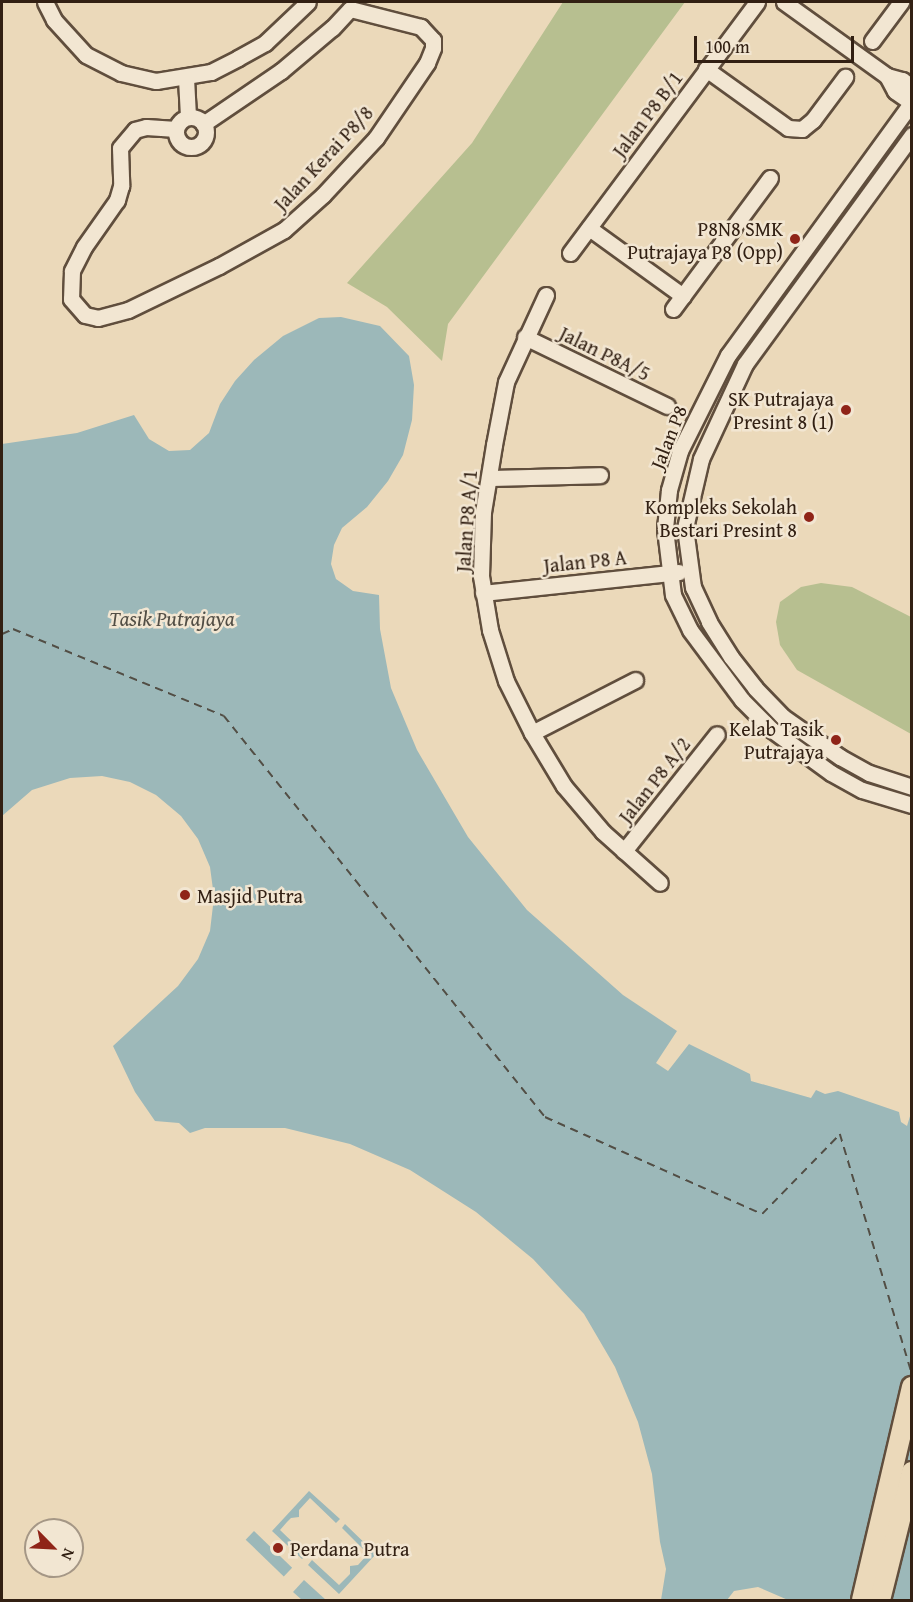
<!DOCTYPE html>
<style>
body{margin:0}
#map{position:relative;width:913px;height:1602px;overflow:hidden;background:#ebd9ba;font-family:"Gentium Book Plus",serif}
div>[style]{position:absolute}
.green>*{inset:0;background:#b7bf90}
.water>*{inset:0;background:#9cb8b9;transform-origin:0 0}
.ferry>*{height:1.5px;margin-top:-0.75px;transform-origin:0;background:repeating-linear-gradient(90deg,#524e45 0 8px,transparent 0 14px)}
.roads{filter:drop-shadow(2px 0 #604e3d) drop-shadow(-2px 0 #604e3d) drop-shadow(0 2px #604e3d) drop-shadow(0 -2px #604e3d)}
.minor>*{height:15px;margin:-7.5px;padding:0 7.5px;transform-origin:7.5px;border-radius:7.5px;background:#f2e6d2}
.minor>.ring{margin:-7.5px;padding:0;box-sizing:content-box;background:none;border:15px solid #f2e6d2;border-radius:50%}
.major>*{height:20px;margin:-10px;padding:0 10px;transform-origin:10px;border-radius:10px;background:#ebd9ba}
.dots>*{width:16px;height:16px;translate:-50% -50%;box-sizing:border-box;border:3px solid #f2e6d2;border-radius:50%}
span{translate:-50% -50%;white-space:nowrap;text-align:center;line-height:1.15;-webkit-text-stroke:5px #f2e6d2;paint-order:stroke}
.street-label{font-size:20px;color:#322013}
.poi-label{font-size:20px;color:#322013}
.right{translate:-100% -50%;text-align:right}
.left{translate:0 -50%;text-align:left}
.water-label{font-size:21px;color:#524e45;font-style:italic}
.frame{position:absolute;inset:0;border:3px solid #322013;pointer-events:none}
.north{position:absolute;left:24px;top:1518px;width:60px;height:60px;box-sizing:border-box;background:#f2e6d2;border:2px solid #a59786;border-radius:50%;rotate:114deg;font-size:16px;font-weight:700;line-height:24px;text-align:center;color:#322013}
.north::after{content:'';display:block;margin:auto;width:21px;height:27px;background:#8f2418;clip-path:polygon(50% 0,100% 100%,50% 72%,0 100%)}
.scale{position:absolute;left:694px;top:36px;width:160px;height:27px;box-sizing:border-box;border:3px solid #322013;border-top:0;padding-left:8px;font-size:18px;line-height:21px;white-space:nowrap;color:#322013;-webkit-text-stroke:4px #f2e6d2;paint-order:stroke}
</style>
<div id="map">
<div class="green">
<div style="clip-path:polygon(563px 2px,685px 2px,448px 324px,442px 361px,387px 307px,347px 283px,472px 143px)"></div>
<div style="clip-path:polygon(821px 583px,852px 587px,911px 617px,911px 734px,797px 670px,780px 645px,776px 622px,780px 602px,801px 587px)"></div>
</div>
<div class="water">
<div style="clip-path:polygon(341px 317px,380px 326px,409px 356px,414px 385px,412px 420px,403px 455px,388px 481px,367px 507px,342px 528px,334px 545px,331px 564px,336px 579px,353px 591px,379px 595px,380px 629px,391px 688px,417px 750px,468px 837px,527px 910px,623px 995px,677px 1031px,656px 1063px,668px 1071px,689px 1044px,750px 1074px,751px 1081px,811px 1098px,816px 1090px,825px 1094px,838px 1091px,899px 1112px,901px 1122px,907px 1126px,911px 1113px,911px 1600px,788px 1600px,758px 1587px,734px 1591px,727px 1600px,661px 1600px,666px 1569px,660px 1542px,652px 1474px,638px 1422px,615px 1367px,584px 1314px,533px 1259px,476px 1212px,410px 1170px,350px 1144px,285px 1128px,205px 1128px,190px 1133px,179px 1123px,155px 1121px,135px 1092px,113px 1046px,178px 986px,198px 959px,210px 931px,214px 897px,210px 867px,198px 839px,181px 816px,156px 795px,130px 782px,102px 776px,70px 778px,32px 790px,2px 816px,2px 444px,77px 433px,134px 415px,149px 439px,169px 451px,190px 450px,209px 433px,220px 404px,235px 381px,254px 360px,283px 336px,319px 318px)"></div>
<div style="clip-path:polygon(309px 1491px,340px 1519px,336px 1523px,310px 1498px,299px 1510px,299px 1517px,291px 1518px,287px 1522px,280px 1530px,306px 1555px,302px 1559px,272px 1531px)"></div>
<div style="clip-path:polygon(345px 1524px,376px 1554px,339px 1594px,308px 1565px,312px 1560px,339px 1585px,350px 1574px,350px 1566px,358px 1565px,368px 1554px,342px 1528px)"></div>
<div style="left:254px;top:1531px;width:53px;height:12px;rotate:44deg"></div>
<div style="clip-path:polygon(304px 1580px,326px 1600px,302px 1600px,293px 1592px)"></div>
</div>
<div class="ferry">
<div style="left:2px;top:634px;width:12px;rotate:-24deg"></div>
<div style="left:13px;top:629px;width:228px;rotate:22.4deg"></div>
<div style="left:224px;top:716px;width:514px;rotate:51.32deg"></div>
<div style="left:545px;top:1117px;width:238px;rotate:24.1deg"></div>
<div style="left:762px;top:1214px;width:112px;rotate:-45.7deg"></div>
<div style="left:840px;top:1134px;width:251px;rotate:73.3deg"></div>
</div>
<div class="roads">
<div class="minor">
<div style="left:45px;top:2px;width:20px;rotate:63deg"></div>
<div style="left:54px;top:20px;width:47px;rotate:47.6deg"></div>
<div style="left:86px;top:55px;width:39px;rotate:27deg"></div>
<div style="left:121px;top:73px;width:36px;rotate:13deg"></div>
<div style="left:156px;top:81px;width:56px;rotate:-9.3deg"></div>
<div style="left:211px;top:72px;width:30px;rotate:-27deg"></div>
<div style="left:238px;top:58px;width:31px;rotate:-29deg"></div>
<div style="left:265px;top:43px;width:59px;rotate:-43.6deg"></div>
<div style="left:784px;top:2px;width:127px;rotate:35.7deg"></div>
<div style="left:887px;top:76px;width:16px;rotate:15deg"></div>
<div style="left:902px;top:80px;width:12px;rotate:35deg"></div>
<div style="left:872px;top:41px;width:49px;rotate:-53.4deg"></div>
<div style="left:706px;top:69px;width:101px;rotate:35.7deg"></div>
<div style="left:788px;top:128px;width:14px;rotate:4deg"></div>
<div style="left:802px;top:129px;width:14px;rotate:-39deg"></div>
<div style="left:813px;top:120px;width:54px;rotate:-53.3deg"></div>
<div style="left:887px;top:76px;width:17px;rotate:62deg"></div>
<div style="left:895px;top:91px;width:21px;rotate:35deg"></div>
<div style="left:186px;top:78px;width:39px;rotate:87deg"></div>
<div style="left:912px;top:102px;width:313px;rotate:126deg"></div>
<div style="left:728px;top:355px;width:107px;rotate:116.6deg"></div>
<div style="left:680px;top:451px;width:41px;rotate:105.8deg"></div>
<div style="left:669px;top:490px;width:39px;rotate:96deg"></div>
<div style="left:665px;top:529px;width:66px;rotate:83.1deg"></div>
<div style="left:673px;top:595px;width:39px;rotate:64deg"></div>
<div style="left:690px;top:630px;width:87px;rotate:53.4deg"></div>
<div style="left:742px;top:700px;width:42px;rotate:45deg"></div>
<div style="left:772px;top:730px;width:73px;rotate:36.1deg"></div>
<div style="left:831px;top:773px;width:35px;rotate:29deg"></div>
<div style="left:862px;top:790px;width:52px;rotate:16.7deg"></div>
<div class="ring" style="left:176px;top:117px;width:15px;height:15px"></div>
<div style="left:176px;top:129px;width:30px;rotate:-176deg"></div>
<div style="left:146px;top:127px;width:11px;rotate:165deg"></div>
<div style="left:135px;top:130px;width:23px;rotate:130deg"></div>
<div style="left:120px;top:148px;width:38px;rotate:88deg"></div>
<div style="left:121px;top:186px;width:15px;rotate:106deg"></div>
<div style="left:117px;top:200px;width:57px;rotate:125.1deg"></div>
<div style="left:84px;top:247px;width:27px;rotate:117deg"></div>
<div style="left:72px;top:271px;width:28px;rotate:92deg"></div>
<div style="left:71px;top:299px;width:21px;rotate:49deg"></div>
<div style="left:85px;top:315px;width:13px;rotate:13deg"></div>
<div style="left:98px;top:318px;width:31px;rotate:-15deg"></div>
<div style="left:128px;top:310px;width:101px;rotate:-25.8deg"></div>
<div style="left:219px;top:266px;width:74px;rotate:-29deg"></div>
<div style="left:284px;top:230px;width:52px;rotate:-41.9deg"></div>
<div style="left:323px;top:195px;width:78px;rotate:-47.1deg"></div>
<div style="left:376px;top:138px;width:91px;rotate:-55.8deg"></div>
<div style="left:427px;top:63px;width:16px;rotate:-68deg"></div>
<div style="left:433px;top:48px;width:8px;rotate:-90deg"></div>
<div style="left:433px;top:40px;width:18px;rotate:-133deg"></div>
<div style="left:421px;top:27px;width:73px;rotate:-165.8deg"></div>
<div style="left:350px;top:9px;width:26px;rotate:133deg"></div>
<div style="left:332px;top:28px;width:67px;rotate:139.9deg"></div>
<div style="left:281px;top:71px;width:94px;rotate:145.8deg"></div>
<div style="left:912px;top:135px;width:283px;rotate:126.1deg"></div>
<div style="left:745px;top:364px;width:105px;rotate:114.9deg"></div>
<div style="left:701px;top:459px;width:71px;rotate:103.1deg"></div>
<div style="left:685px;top:528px;width:60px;rotate:82.3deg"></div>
<div style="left:693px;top:587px;width:38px;rotate:65deg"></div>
<div style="left:709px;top:622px;width:41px;rotate:57.8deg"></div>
<div style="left:731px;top:657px;width:39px;rotate:52deg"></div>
<div style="left:755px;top:688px;width:40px;rotate:46deg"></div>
<div style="left:783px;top:717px;width:70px;rotate:35.1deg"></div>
<div style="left:840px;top:757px;width:33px;rotate:29deg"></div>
<div style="left:869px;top:773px;width:45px;rotate:18deg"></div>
<div style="left:589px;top:228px;width:116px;rotate:35.9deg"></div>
<div style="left:570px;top:253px;width:313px;rotate:-53.3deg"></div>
<div style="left:546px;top:295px;width:96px;rotate:114.7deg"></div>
<div style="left:506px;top:382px;width:64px;rotate:100.8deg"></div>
<div style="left:494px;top:445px;width:68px;rotate:99.3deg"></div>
<div style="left:483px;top:512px;width:64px;rotate:91.8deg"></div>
<div style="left:481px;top:576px;width:55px;rotate:80.5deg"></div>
<div style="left:490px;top:630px;width:53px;rotate:72.6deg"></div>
<div style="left:506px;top:681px;width:58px;rotate:63.4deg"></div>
<div style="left:532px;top:733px;width:62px;rotate:58.9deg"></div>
<div style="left:564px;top:786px;width:60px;rotate:49.7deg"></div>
<div style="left:603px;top:832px;width:76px;rotate:41.8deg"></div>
<div style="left:673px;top:309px;width:163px;rotate:-53.5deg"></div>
<div style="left:525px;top:337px;width:158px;rotate:25.9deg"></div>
<div style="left:489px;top:478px;width:111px;rotate:-1.5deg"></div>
<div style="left:483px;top:593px;width:197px;rotate:-6.1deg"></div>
<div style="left:532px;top:733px;width:116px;rotate:-27.2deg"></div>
<div style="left:624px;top:851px;width:149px;rotate:-51.5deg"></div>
</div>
<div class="major">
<div style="left:862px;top:1600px;width:219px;rotate:-76.8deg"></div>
<div style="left:880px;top:1600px;width:132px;rotate:-76deg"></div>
</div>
</div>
<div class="dots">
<div style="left:795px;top:239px;background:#8f2418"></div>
<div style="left:846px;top:410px;background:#8f2418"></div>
<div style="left:809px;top:517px;background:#8f2418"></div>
<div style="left:836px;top:740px;background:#8f2418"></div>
<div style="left:185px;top:895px;background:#8f2418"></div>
<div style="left:278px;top:1548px;background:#8f2418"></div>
</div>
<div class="street-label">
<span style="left:647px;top:114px;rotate:-53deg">Jalan P8 B/1</span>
<span style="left:323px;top:158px;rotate:-47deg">Jalan Kerai P8/8</span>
<span style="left:605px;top:353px;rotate:26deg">Jalan P8A/5</span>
<span style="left:668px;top:437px;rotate:-68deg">Jalan P8</span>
<span style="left:466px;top:521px;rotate:-86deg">Jalan P8 A/1</span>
<span style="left:585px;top:561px;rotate:-6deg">Jalan P8 A</span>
<span style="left:654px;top:780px;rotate:-52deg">Jalan P8 A/2</span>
</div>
<div class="poi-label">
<span class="right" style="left:783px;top:240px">P8N8 SMK<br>Putrajaya P8 (Opp)</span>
<span class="right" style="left:834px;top:410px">SK Putrajaya<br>Presint 8 (1)</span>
<span class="right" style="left:797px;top:518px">Kompleks Sekolah<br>Bestari Presint 8</span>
<span class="right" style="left:824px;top:740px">Kelab Tasik<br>Putrajaya</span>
<span class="left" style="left:197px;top:895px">Masjid Putra</span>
<span class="left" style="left:290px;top:1548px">Perdana Putra</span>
</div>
<div class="water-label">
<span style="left:172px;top:619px">Tasik Putrajaya</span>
</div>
<div class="frame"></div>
<div class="north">N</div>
<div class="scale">100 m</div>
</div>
